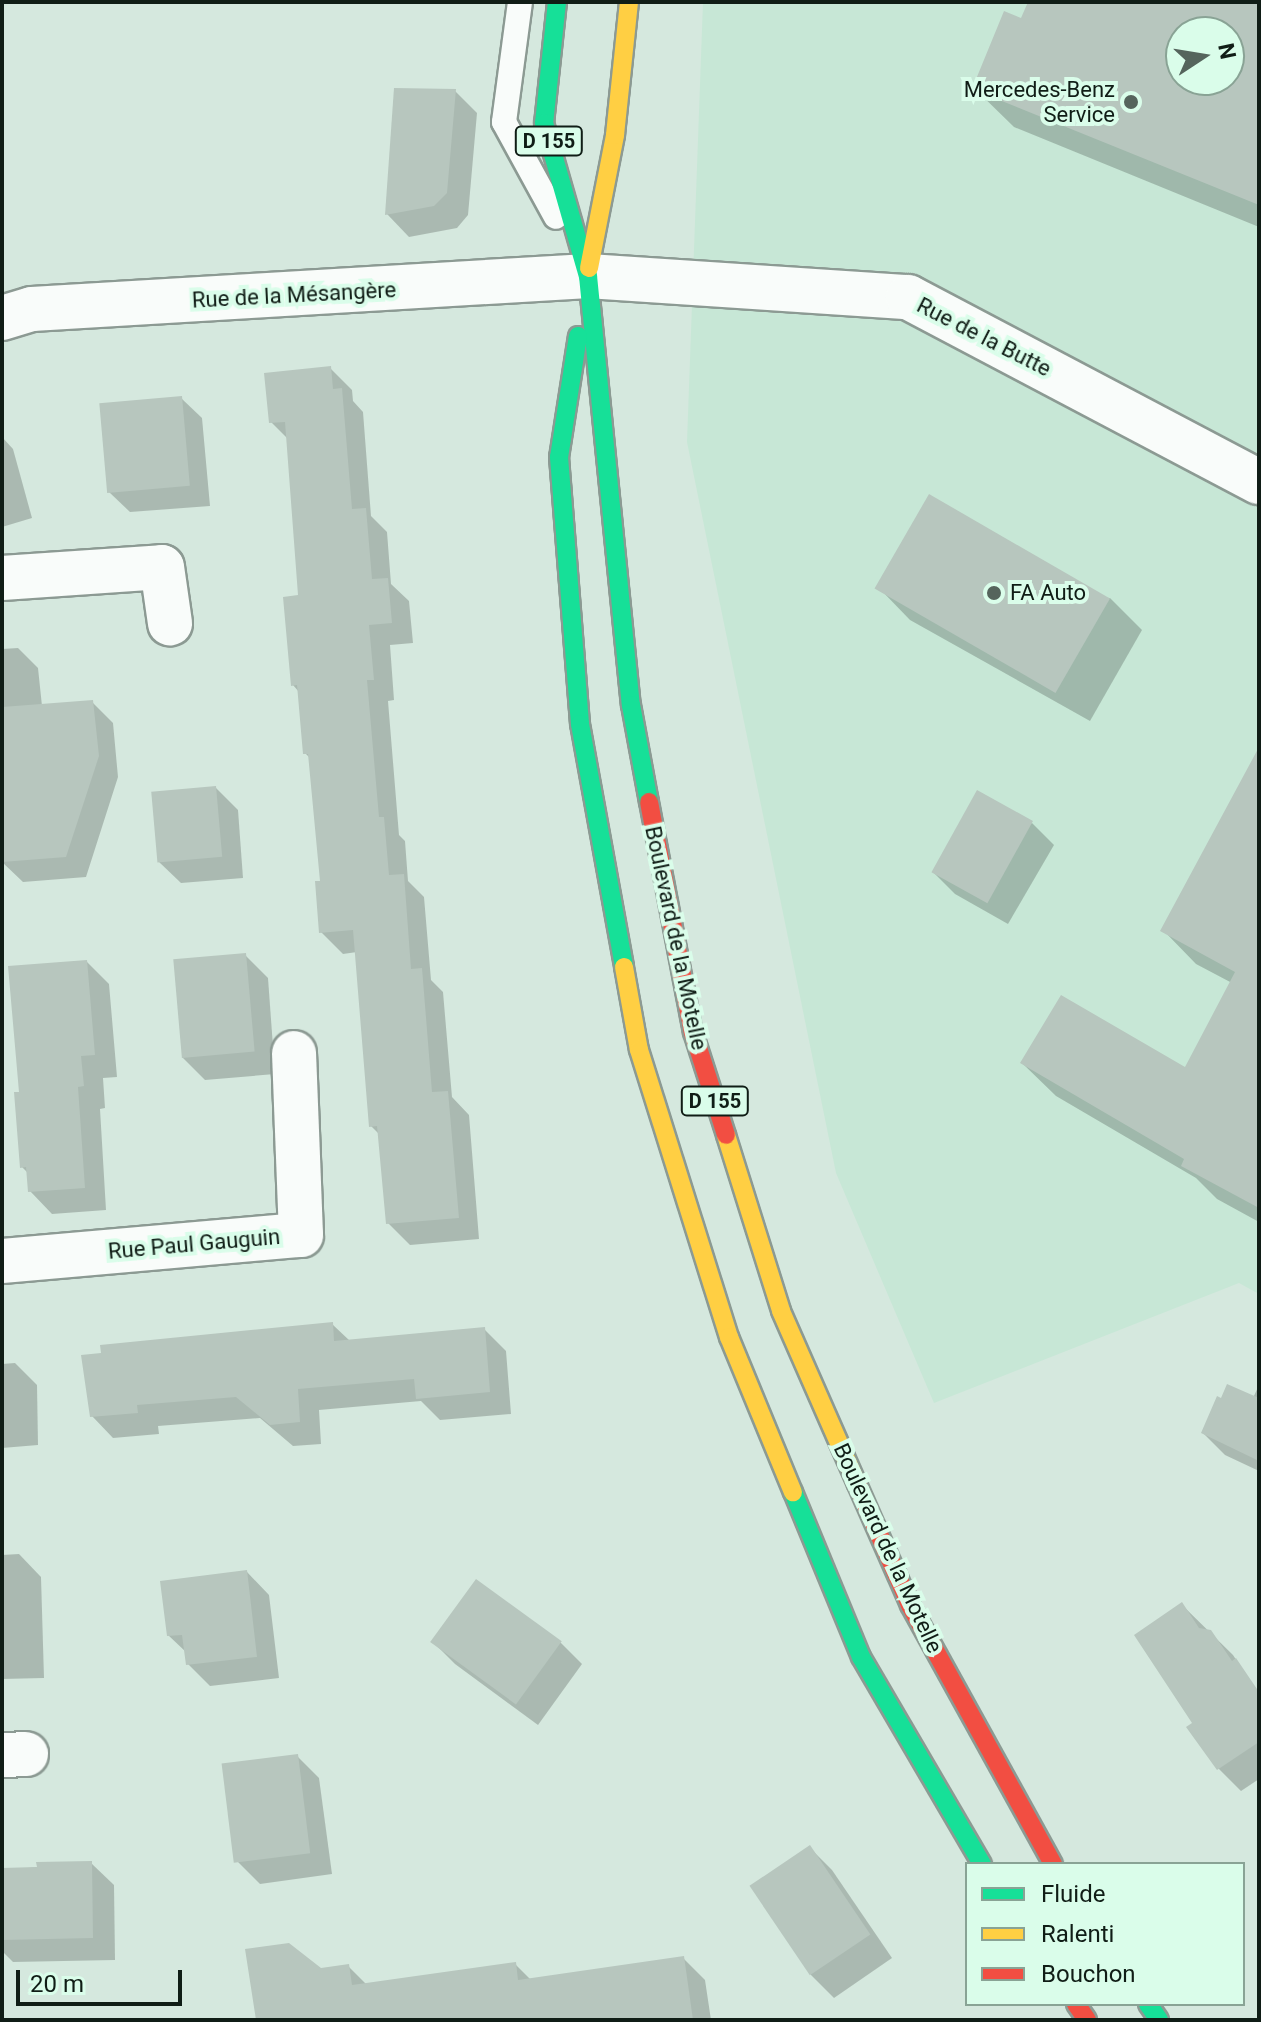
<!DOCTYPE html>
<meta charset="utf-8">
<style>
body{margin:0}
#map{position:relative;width:1261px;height:2022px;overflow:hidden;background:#d5e8de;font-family:Roboto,sans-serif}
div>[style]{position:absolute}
.built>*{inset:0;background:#c7e7d6}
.shadow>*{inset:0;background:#0003}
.building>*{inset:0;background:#b7c6be;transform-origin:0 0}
.roads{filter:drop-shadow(2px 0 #8c9a93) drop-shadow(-2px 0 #8c9a93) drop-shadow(0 2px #8c9a93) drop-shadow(0 -2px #8c9a93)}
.lane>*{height:24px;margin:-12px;padding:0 12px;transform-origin:12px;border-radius:12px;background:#f9fcfa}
.street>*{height:44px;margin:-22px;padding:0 22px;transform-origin:22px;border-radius:22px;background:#f9fcfa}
.fast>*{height:18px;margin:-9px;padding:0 9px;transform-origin:9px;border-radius:9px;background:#16e098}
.slow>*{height:18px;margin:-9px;padding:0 9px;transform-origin:9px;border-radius:9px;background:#ffcf43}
.jam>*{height:18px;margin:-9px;padding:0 9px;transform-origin:9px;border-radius:9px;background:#f24e42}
.dots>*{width:22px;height:22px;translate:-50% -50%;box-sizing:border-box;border:4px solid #dafdea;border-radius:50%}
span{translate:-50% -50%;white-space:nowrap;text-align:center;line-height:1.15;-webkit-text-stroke:8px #dafdea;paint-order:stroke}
.shield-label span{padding:2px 6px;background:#dafdea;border:2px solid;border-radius:6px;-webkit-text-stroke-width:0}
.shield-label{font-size:20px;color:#101d16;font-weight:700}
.poi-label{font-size:22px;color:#101d16}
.right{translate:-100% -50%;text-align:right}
.left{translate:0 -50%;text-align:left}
.street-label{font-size:22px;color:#101d16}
.frame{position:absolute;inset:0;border:4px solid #101d16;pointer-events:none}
.legend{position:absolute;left:965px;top:1862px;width:280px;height:144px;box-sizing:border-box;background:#dafdea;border:2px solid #89a395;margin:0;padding:10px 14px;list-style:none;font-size:24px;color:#101d16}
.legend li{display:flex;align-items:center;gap:16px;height:40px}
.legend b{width:40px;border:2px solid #89a395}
.north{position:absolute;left:1165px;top:16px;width:80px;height:80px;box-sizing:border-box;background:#dafdea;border:2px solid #89a395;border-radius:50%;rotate:78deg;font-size:22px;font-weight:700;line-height:32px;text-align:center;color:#101d16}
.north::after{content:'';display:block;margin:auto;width:28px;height:36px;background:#55645c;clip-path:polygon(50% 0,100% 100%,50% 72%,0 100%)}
.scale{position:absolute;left:16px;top:1970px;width:166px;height:36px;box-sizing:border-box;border:4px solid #101d16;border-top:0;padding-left:10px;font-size:24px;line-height:28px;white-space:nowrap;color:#101d16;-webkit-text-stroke:6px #dafdea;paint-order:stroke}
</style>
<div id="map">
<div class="built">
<div style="clip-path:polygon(evenodd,703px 2px,1259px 2px,1259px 1294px,1239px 1283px,934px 1403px,836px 1173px,687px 442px,703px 2px,1181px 32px,1229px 32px,1229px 80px,1181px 80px,1181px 32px)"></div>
</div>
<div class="shadow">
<div style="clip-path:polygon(evenodd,1030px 2px,1259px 2px,1259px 227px,1014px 127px,974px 88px,1022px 21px,1030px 2px,1181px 32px,1229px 32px,1229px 80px,1181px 80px,1181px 32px)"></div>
<div style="clip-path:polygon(455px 91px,477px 113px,468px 215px,457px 228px,409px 237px,387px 214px)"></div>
<div style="clip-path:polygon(330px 368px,352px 390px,353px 401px,363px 412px,371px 516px,387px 532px,391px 584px,409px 601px,413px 643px,390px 645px,394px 700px,388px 701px,399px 835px,405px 841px,408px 881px,424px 897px,431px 980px,443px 992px,452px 1097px,469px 1115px,479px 1239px,410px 1245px,388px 1223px,379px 1134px,371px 1126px,357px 952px,343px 954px,321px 932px,322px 882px,310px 758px,305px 753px,299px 692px,293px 685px,300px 597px,289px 440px,271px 422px)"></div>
<div style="clip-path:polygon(181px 398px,202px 418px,210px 506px,130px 512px,109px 492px)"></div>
<div style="clip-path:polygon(2px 437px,13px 449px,32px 518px,2px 527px)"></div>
<div style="clip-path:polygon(879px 588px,1110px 598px,1142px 630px,1090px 721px,910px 620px)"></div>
<div style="clip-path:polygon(18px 648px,38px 668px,42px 706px,92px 702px,113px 723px,118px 777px,86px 877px,23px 882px,2px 862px,2px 649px)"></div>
<div style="clip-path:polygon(1259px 768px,1259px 1222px,1217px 1199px,1196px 1178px,1056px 1096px,1022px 1063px,1185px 1070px,1232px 983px,1196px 964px,1163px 930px)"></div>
<div style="clip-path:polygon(216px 788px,238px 810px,243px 878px,181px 883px,158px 861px)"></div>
<div style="clip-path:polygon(1032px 823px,1054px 845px,1008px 924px,955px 894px,933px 872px)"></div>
<div style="clip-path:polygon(245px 955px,268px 978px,275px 1074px,205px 1080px,182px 1057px)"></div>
<div style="clip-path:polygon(87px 962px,109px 984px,117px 1077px,103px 1078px,105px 1108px,100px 1109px,106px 1210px,52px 1214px,30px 1191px,29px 1174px,22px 1167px,21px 1094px)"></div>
<div style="clip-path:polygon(332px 1324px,350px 1341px,484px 1329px,506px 1351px,511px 1414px,440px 1420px,421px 1401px,319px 1410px,321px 1444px,293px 1446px,260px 1418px,158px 1426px,159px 1434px,113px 1438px,92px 1416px)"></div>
<div style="clip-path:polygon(15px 1363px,37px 1385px,38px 1445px,2px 1448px,2px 1364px)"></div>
<div style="clip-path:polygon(1259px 1385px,1259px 1471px,1225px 1455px,1203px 1433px,1253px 1398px)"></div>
<div style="clip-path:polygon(19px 1554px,41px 1577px,44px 1678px,2px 1679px,2px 1555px)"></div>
<div style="clip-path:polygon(247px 1572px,269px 1595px,279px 1678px,210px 1686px,188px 1664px,187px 1653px,168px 1635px)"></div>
<div style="clip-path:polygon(476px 1582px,561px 1643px,582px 1664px,538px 1725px,455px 1664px,433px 1642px)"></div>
<div style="clip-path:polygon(1181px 1604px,1233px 1655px,1259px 1694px,1259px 1779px,1241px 1791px,1219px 1769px,1189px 1727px,1195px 1723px)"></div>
<div style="clip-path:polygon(297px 1756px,319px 1778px,332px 1874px,260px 1884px,238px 1862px)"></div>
<div style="clip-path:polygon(810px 1848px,832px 1870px,892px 1958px,834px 1998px,811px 1975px)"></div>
<div style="clip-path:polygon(91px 1863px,114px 1885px,115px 1960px,13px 1962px,2px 1951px,2px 1870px)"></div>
<div style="clip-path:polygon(683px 1958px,705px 1980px,711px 2020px,258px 2020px,321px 1970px,348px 1966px,367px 1985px,515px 1964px,531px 1980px)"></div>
</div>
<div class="building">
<div style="clip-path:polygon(evenodd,1028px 2px,1259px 2px,1259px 205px,972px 89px,1004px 11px,1021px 18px,1028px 2px,1181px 32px,1229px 32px,1229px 80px,1181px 80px,1181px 32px)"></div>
<div style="clip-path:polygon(394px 88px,456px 89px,447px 193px,434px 206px,385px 215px)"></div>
<div style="clip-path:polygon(331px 366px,333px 389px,342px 388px,352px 509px,366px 508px,372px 579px,388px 578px,392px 623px,369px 625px,374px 680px,367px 680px,379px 817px,384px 817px,389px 875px,404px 874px,411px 969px,422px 968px,432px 1092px,448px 1091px,459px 1218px,386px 1224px,377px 1126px,369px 1127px,353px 930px,319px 933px,315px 881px,320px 881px,308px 754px,303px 754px,297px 685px,291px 686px,283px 597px,298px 595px,285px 422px,269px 423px,264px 373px)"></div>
<div style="left:182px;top:396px;width:90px;height:83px;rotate:85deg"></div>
<div style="left:929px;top:494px;width:209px;height:109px;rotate:30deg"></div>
<div style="clip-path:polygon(93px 700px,99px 756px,66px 857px,2px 862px,2px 707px)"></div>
<div style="clip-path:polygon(1259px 747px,1259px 1208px,1181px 1166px,1184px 1159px,1020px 1063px,1061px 995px,1185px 1067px,1235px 972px,1160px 931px)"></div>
<div style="left:216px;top:786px;width:71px;height:65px;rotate:85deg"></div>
<div style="left:977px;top:790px;width:64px;height:94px;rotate:29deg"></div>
<div style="left:246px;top:953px;width:99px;height:73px;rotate:85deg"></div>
<div style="clip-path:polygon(87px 960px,95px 1055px,81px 1056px,84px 1086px,78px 1087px,85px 1188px,28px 1192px,26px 1167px,20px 1168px,14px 1092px,19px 1092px,8px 966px)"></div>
<div style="clip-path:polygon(333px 1322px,334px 1341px,485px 1327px,490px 1392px,416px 1399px,414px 1379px,298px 1389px,300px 1422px,270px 1425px,236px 1397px,137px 1405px,138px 1413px,90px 1417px,81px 1355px,101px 1353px,100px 1345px)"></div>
<div style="clip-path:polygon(1227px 1384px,1259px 1398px,1259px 1461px,1201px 1433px,1217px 1396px,1221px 1398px)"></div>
<div style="clip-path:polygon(247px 1570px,257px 1657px,186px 1665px,182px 1635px,167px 1636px,160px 1581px)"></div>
<div style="left:476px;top:1579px;width:106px;height:78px;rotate:36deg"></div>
<div style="clip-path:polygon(1182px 1602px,1199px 1628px,1211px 1630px,1232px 1661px,1236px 1658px,1259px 1692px,1259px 1742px,1217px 1770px,1186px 1727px,1192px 1723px,1134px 1635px)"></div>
<div style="left:298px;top:1754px;width:100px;height:77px;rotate:83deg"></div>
<div style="left:810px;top:1845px;width:108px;height:73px;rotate:56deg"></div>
<div style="clip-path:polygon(92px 1861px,93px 1938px,2px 1940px,2px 1868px,37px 1867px,36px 1862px)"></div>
<div style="clip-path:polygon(289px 1943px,321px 1968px,349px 1964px,352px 1985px,516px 1962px,518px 1980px,684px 1956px,693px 2020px,256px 2020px,245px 1949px)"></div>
</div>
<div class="roads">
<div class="lane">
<div style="left:520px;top:2px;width:121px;rotate:97.6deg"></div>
<div style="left:504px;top:122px;width:108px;rotate:61.3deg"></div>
</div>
<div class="street">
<div style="left:2px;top:318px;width:31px;rotate:-17deg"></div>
<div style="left:32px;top:309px;width:557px;rotate:-3.4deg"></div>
<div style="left:588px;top:276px;width:321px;rotate:3.8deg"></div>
<div style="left:908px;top:297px;width:397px;rotate:27.8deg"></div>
<div style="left:2px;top:578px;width:160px;rotate:-3.9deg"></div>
<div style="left:162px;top:567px;width:57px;rotate:81.9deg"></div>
<div style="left:2px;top:1261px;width:300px;rotate:-5deg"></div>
<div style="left:301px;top:1235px;width:182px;rotate:-92.2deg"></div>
<div style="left:2px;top:1755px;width:24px;rotate:-2deg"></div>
</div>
<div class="fast">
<div style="left:557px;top:2px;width:122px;rotate:96.1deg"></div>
<div style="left:544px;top:123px;width:159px;rotate:74deg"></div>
<div style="left:588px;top:276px;width:431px;rotate:84.3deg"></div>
<div style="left:631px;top:705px;width:99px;rotate:79.5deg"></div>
<div style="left:578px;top:336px;width:122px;rotate:98.9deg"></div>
<div style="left:559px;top:457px;width:268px;rotate:85.5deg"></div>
<div style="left:580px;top:724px;width:247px;rotate:79.7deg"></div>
<div style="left:793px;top:1492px;width:178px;rotate:67.6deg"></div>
<div style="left:861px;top:1657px;width:240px;rotate:59.7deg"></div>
<div style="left:1148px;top:2004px;width:19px;rotate:55deg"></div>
</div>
<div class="slow">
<div style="left:589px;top:268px;width:136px;rotate:-78.9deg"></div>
<div style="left:615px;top:135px;width:134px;rotate:-84deg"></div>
<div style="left:624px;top:967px;width:84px;rotate:79.8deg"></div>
<div style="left:639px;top:1050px;width:301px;rotate:72.6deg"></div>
<div style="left:729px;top:1337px;width:168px;rotate:67.6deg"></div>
<div style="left:726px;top:1135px;width:184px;rotate:72.6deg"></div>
<div style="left:781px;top:1311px;width:189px;rotate:66.3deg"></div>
</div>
<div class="jam">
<div style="left:649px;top:802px;width:234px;rotate:79.2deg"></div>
<div style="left:693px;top:1032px;width:108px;rotate:72.2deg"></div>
<div style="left:857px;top:1484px;width:132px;rotate:66.3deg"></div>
<div style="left:910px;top:1605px;width:296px;rotate:61.1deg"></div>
<div style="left:1076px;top:2004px;width:19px;rotate:55deg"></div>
</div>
</div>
<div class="dots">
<div style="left:1131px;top:102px;background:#55645c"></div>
<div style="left:994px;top:593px;background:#55645c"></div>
</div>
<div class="shield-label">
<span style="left:549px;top:141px">D 155</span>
<span style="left:715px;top:1101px">D 155</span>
</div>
<div class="poi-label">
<span class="right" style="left:1115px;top:102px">Mercedes-Benz<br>Service</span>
<span class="left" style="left:1010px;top:593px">FA Auto</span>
</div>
<div class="street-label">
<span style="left:294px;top:295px;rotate:-3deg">Rue de la Mésangère</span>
<span style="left:984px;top:337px;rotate:27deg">Rue de la Butte</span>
<span style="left:676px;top:938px;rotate:78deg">Boulevard de la Motelle</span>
<span style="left:194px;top:1244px;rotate:-5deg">Rue Paul Gauguin</span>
<span style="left:888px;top:1548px;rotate:65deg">Boulevard de la Motelle</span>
</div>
<div class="frame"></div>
<ul class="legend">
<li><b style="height:10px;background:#16e098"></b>Fluide</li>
<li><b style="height:10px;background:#ffcf43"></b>Ralenti</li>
<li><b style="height:10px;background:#f24e42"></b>Bouchon</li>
</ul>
<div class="north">N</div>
<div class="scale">20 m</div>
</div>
